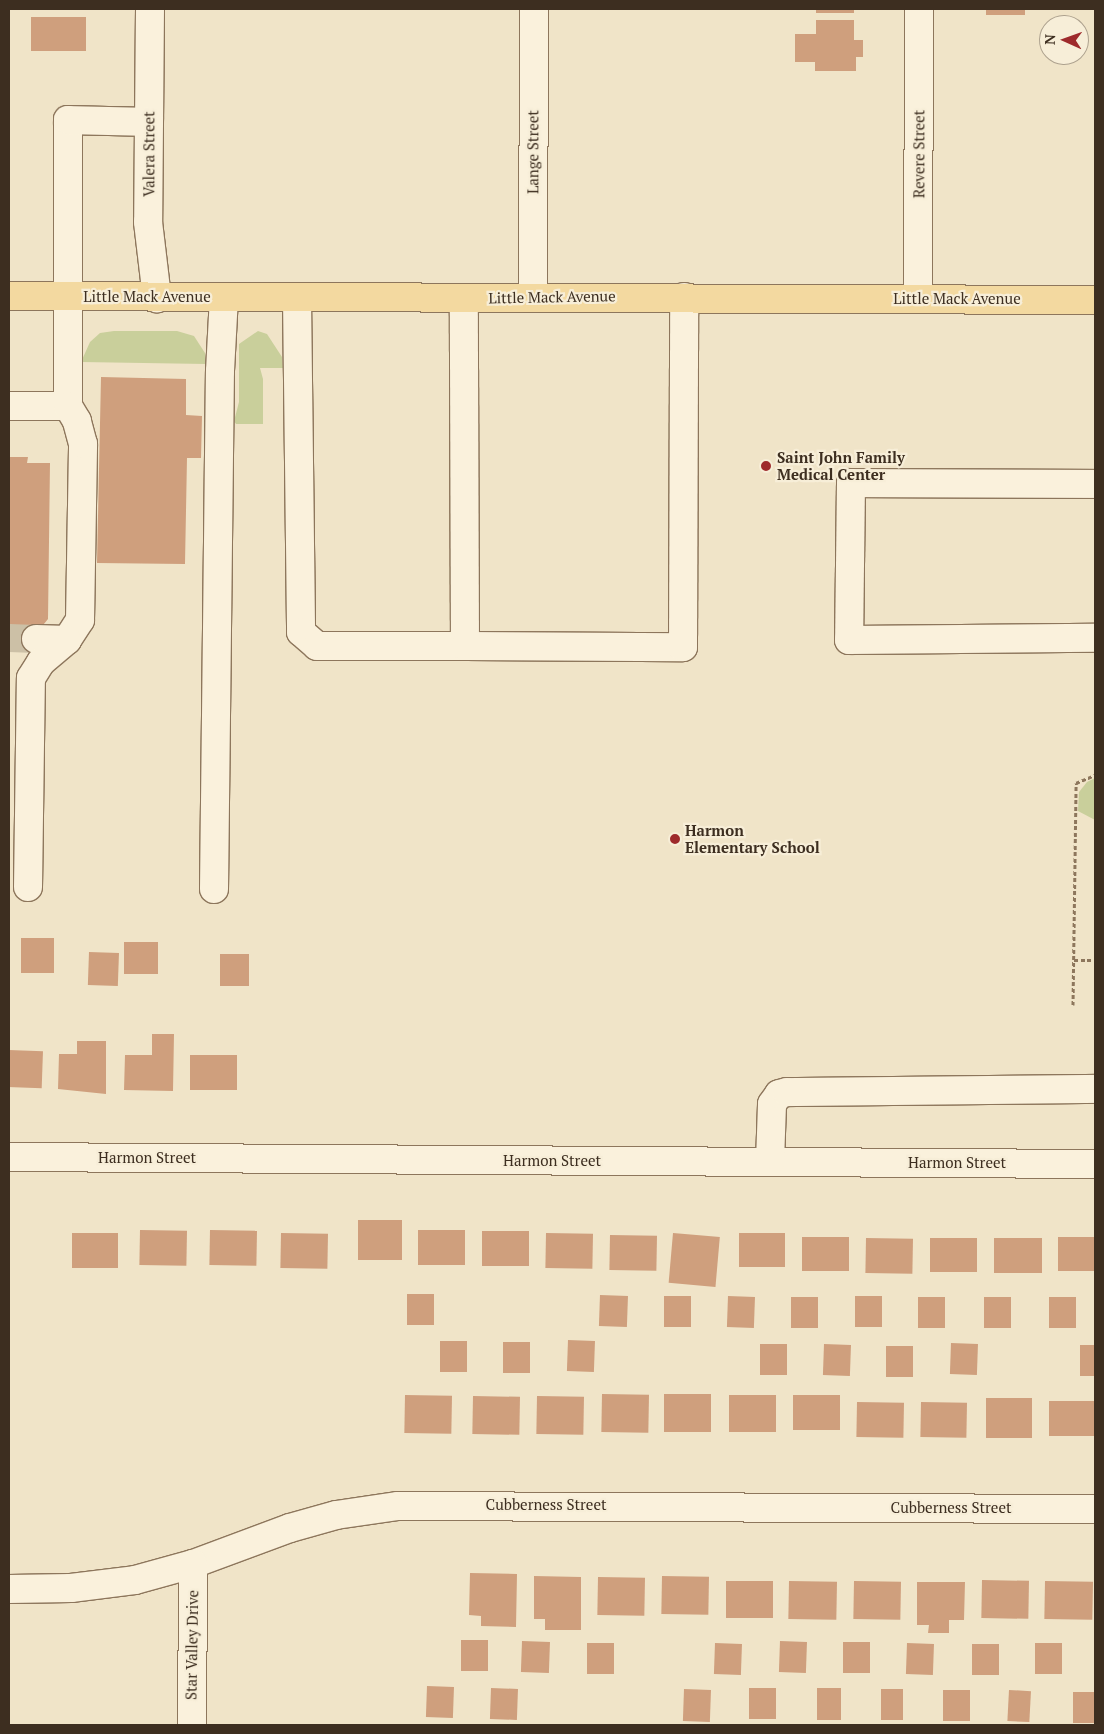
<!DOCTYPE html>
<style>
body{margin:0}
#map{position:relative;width:1104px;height:1734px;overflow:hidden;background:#f0e4c8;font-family:"PT Serif",serif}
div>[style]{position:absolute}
.green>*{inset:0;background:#c9cf9b}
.building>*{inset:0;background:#cf9f7d;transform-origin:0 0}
.minor-tunnel>*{height:28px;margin-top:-14px;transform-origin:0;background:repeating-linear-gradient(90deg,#ccc0a6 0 28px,transparent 0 42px)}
.path>*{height:3px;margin-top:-1.5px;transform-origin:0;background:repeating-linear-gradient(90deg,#8d765c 0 4px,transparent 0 6.5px)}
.roads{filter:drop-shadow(1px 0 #8d765c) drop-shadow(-1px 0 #8d765c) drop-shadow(0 1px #8d765c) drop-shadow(0 -1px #8d765c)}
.minor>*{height:28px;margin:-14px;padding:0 14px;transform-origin:14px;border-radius:14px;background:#faf1dc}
.major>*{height:28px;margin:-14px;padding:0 14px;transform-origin:14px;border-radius:14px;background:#f3d9a0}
.dots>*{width:14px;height:14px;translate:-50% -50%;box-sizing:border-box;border:2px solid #f7eed8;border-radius:50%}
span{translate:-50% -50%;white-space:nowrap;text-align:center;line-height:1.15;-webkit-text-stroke:4.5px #f7eed8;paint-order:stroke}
.street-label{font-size:15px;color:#3d2e20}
.poi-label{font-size:15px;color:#3d2e20;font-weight:700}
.left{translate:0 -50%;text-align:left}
.frame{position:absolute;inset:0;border:10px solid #3d2e20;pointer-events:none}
.north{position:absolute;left:1039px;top:15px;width:50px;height:50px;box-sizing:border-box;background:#f7eed8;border:1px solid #ada18e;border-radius:50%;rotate:272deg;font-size:14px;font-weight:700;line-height:20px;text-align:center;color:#3d2e20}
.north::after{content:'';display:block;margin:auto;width:18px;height:22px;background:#9e2a2b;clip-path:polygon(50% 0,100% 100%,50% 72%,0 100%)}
</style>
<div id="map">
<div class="green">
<div style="clip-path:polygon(114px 331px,177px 331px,194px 336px,205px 353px,206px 364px,81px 362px,90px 342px,100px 333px)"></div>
<div style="clip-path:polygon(258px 331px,267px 334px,282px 357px,283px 368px,260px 368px,263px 379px,263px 424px,236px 424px,234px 421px,239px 402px,239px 344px)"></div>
<div style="clip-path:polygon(1095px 778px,1095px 820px,1078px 811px,1079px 792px,1087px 782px)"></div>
</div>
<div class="building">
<div style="left:816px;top:9px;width:38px;height:4px"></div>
<div style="left:986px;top:9px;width:39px;height:6px"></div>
<div style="left:31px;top:17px;width:55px;height:34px"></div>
<div style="clip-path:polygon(816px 20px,854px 20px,854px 40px,863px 40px,863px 57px,856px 57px,856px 71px,815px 71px,815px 62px,795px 62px,795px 34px,816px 34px)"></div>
<div style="clip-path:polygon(101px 377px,186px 379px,186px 415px,202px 416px,201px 458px,187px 458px,185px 564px,97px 563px)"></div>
<div style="clip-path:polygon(9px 457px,28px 457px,27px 463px,50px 463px,48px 619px,39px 630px,35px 651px,9px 651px)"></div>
<div style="left:21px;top:938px;width:33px;height:35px"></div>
<div style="left:124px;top:942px;width:34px;height:32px"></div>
<div style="left:89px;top:952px;width:30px;height:33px;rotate:2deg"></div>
<div style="left:220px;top:954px;width:29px;height:32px"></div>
<div style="clip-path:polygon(152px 1034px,174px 1034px,173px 1091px,124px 1090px,125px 1055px,152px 1055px)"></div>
<div style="clip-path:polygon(77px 1041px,106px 1041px,106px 1094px,58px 1089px,59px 1054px,77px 1054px)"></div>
<div style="left:9px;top:1050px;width:34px;height:37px;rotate:2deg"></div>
<div style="left:190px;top:1055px;width:47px;height:35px"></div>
<div style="left:358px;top:1220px;width:44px;height:40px"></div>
<div style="left:140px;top:1230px;width:47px;height:35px;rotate:1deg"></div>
<div style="left:210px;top:1230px;width:47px;height:35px;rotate:1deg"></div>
<div style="left:418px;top:1230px;width:47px;height:35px"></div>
<div style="left:482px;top:1231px;width:47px;height:35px"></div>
<div style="left:72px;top:1233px;width:46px;height:35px"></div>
<div style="left:281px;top:1233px;width:47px;height:35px;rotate:1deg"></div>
<div style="left:546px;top:1233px;width:47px;height:35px;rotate:1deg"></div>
<div style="left:673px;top:1233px;width:47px;height:50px;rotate:5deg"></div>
<div style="left:739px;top:1233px;width:46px;height:34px"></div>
<div style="left:610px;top:1235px;width:47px;height:35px;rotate:1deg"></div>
<div style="left:802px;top:1237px;width:47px;height:34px"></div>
<div style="left:1058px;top:1237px;width:37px;height:34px"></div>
<div style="left:866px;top:1238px;width:47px;height:35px;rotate:1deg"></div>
<div style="left:930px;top:1238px;width:47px;height:34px"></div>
<div style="left:994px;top:1238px;width:48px;height:35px"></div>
<div style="left:407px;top:1294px;width:27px;height:31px"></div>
<div style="left:600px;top:1295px;width:28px;height:31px;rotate:2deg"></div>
<div style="left:664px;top:1296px;width:27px;height:31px"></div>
<div style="left:728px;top:1296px;width:27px;height:31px;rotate:2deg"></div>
<div style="left:855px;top:1296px;width:27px;height:31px"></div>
<div style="left:791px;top:1297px;width:27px;height:31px"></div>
<div style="left:918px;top:1297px;width:27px;height:31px"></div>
<div style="left:984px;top:1297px;width:27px;height:31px"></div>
<div style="left:1049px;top:1297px;width:27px;height:31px"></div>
<div style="left:568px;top:1340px;width:27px;height:31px;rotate:2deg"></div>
<div style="left:440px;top:1341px;width:27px;height:31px"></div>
<div style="left:503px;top:1342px;width:27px;height:31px"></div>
<div style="left:951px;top:1343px;width:27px;height:31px;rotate:2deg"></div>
<div style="left:760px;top:1344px;width:27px;height:31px"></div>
<div style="left:824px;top:1344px;width:27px;height:31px;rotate:2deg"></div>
<div style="left:1080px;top:1345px;width:15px;height:31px"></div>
<div style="left:886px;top:1346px;width:27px;height:31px"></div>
<div style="left:602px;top:1394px;width:47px;height:38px;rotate:1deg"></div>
<div style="left:664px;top:1394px;width:47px;height:38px"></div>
<div style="left:405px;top:1395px;width:47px;height:38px;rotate:1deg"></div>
<div style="left:729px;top:1395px;width:47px;height:37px"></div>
<div style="left:793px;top:1395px;width:47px;height:35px"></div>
<div style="left:473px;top:1396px;width:47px;height:38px;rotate:1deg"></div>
<div style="left:537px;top:1396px;width:47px;height:38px;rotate:1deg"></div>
<div style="left:986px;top:1398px;width:46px;height:40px"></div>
<div style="left:1049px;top:1401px;width:46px;height:35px"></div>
<div style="left:857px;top:1402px;width:47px;height:35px;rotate:1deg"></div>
<div style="left:921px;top:1402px;width:46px;height:35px;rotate:1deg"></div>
<div style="clip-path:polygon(470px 1573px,517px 1574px,516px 1627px,481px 1626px,481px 1616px,469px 1615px)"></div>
<div style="clip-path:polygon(534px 1576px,581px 1577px,581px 1630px,545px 1630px,545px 1619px,534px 1619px)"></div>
<div style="left:662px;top:1576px;width:47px;height:38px;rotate:1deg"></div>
<div style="left:598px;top:1577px;width:47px;height:38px;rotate:1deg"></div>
<div style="left:982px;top:1580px;width:47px;height:38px;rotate:1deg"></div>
<div style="left:726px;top:1581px;width:47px;height:37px"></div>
<div style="left:789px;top:1581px;width:48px;height:38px;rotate:1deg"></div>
<div style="left:854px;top:1581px;width:47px;height:38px;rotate:1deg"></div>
<div style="left:1045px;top:1581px;width:48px;height:38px;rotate:1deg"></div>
<div style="clip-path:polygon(917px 1582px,965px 1582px,964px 1620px,949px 1620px,949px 1633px,928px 1633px,929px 1625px,917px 1625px)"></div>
<div style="left:461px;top:1640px;width:27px;height:31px"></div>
<div style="left:522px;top:1641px;width:28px;height:31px;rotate:2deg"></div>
<div style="left:780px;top:1641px;width:27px;height:31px;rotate:2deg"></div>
<div style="left:843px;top:1642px;width:27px;height:31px"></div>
<div style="left:587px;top:1643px;width:27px;height:31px"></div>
<div style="left:715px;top:1643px;width:27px;height:31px;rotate:2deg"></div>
<div style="left:907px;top:1643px;width:27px;height:31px;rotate:2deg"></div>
<div style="left:1035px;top:1643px;width:27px;height:31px"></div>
<div style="left:972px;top:1644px;width:27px;height:31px"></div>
<div style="left:427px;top:1686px;width:27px;height:31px;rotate:2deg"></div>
<div style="left:491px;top:1688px;width:27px;height:31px;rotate:2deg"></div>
<div style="left:749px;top:1688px;width:27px;height:31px"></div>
<div style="left:817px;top:1688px;width:24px;height:32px"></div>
<div style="left:684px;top:1689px;width:27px;height:32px;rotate:2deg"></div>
<div style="left:881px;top:1689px;width:22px;height:31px"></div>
<div style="left:943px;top:1690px;width:27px;height:31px"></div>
<div style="left:1009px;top:1690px;width:22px;height:31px;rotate:3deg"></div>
<div style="left:1073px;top:1692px;width:22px;height:31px"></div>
</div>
<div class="minor-tunnel">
<div style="left:9px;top:638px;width:27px;rotate:2deg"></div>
</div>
<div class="path">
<div style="left:1074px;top:960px;width:21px"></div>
<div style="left:1073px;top:1005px;width:222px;rotate:-89.2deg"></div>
<div style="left:1076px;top:783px;width:21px;rotate:-23deg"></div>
</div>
<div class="roads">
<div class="minor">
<div style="left:150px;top:9px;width:213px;rotate:90.5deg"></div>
<div style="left:148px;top:222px;width:77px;rotate:83.2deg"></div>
<div style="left:533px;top:296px;width:287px;rotate:-89.8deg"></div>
<div style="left:297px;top:298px;width:334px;rotate:89.3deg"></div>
<div style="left:301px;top:632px;width:21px;rotate:41deg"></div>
<div style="left:317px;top:646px;width:148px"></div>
<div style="left:465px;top:646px;width:348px;rotate:-90.2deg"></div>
<div style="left:918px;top:299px;width:290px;rotate:-89.8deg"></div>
<div style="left:9px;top:406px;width:59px"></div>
<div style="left:68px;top:406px;width:286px;rotate:-90deg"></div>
<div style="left:68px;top:120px;width:81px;rotate:1.4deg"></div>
<div style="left:1095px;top:484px;width:244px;rotate:-179.8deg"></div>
<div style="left:851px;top:483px;width:157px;rotate:90.7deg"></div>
<div style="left:849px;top:640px;width:246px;rotate:-0.5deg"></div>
<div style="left:36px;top:639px;width:31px;rotate:2deg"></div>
<div style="left:67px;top:640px;width:24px;rotate:-57deg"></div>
<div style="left:80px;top:620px;width:176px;rotate:-89deg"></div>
<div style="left:83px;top:444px;width:24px;rotate:-105deg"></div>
<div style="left:77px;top:421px;width:17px;rotate:-121deg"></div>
<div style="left:465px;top:646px;width:218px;rotate:0.3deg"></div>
<div style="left:683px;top:647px;width:350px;rotate:-89.8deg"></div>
<div style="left:28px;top:887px;width:209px;rotate:-89.2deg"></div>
<div style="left:31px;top:678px;width:19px;rotate:-58deg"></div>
<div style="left:41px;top:662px;width:34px;rotate:-40deg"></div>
<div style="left:214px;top:889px;width:518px;rotate:-89.34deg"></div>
<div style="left:220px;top:371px;width:74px;rotate:-86.9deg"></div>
<div style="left:9px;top:1157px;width:1086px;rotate:0.37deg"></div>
<div style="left:770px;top:1162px;width:58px;rotate:-88deg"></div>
<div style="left:772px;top:1104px;width:12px;rotate:-55deg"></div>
<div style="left:779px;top:1094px;width:8px;rotate:-14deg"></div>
<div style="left:787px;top:1092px;width:308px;rotate:-0.6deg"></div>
<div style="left:9px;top:1589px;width:62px;rotate:-0.9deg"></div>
<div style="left:71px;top:1588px;width:64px;rotate:-7.1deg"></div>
<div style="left:135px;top:1580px;width:60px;rotate:-15.4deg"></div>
<div style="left:193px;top:1564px;width:103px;rotate:-20.4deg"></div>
<div style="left:290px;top:1528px;width:48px;rotate:-15.8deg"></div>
<div style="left:336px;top:1515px;width:63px;rotate:-8.3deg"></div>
<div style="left:398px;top:1506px;width:697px;rotate:0.25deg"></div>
<div style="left:192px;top:1725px;width:161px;rotate:-89.6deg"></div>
</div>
<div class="major">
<div style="left:9px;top:296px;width:1086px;rotate:0.21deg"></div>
</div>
</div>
<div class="dots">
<div style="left:766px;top:466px;background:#9e2a2b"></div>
<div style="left:675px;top:839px;background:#9e2a2b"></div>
</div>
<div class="street-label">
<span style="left:533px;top:152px;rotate:-90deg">Lange Street</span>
<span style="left:149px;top:154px;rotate:-90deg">Valera Street</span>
<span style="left:919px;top:154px;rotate:-90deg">Revere Street</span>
<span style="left:147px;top:297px">Little Mack Avenue</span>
<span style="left:552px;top:297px;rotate:-1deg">Little Mack Avenue</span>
<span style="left:957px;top:299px">Little Mack Avenue</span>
<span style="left:147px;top:1158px">Harmon Street</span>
<span style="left:552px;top:1161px">Harmon Street</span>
<span style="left:957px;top:1163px">Harmon Street</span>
<span style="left:546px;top:1505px">Cubberness Street</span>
<span style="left:951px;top:1508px">Cubberness Street</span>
<span style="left:192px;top:1645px;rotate:-89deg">Star Valley Drive</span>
</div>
<div class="poi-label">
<span class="left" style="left:777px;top:466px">Saint John Family<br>Medical Center</span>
<span class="left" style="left:685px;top:839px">Harmon<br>Elementary School</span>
</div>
<div class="frame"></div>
<div class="north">N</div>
</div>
